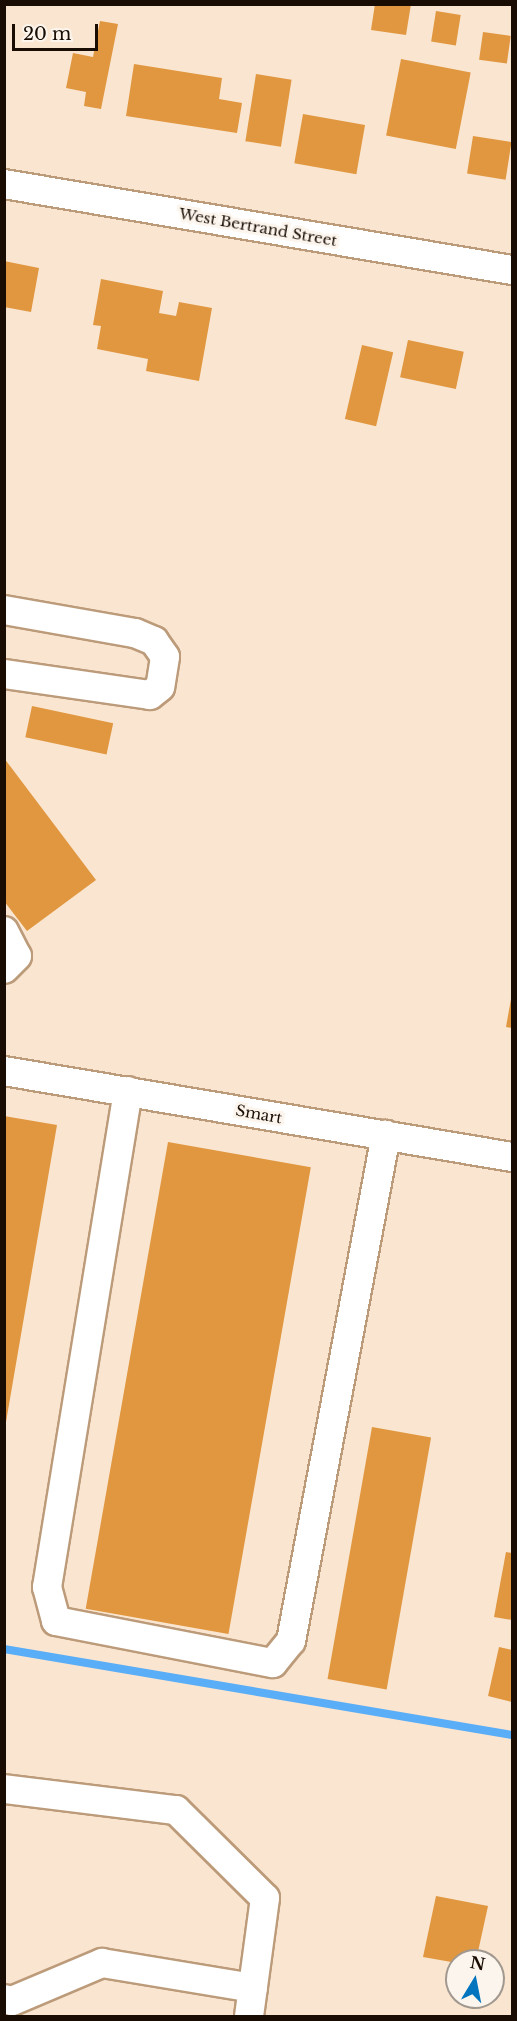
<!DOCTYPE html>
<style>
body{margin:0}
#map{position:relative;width:517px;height:2021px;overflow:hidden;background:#fae5d0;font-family:"Libre Baskerville",serif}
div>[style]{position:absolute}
.stream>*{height:8px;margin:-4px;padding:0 4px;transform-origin:4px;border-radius:4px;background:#5aaef7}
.building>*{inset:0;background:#e0973f;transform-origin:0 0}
.roads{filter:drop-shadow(2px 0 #bc9b7a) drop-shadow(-2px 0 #bc9b7a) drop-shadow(0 2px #bc9b7a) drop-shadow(0 -2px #bc9b7a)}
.minor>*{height:28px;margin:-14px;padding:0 14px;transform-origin:14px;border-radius:14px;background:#fff}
span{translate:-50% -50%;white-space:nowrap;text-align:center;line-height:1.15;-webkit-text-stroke:6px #fcf5ed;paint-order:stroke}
.street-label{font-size:15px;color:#190d03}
.frame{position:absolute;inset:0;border:6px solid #190d03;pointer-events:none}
.north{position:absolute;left:445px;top:1949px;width:60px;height:60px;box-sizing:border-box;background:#fcf5ed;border:2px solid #a1988f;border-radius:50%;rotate:10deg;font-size:16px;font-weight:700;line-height:24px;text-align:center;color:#190d03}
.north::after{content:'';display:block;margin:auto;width:21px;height:27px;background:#0375bf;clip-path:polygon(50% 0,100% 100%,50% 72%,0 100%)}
.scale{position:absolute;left:12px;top:24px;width:86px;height:27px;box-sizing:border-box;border:3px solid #190d03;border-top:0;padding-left:8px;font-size:18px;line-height:21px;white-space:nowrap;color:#190d03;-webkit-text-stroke:4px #fcf5ed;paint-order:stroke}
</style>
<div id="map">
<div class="stream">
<div style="left:4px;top:1649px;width:515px;rotate:9.61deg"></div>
</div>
<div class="building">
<div style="clip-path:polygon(375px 4px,411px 4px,406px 35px,371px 30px)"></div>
<div style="left:436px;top:11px;width:25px;height:31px;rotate:9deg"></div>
<div style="clip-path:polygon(100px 21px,118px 24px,101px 109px,84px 106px,86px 92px,66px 88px,73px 53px,93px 57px)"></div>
<div style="left:483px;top:32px;width:28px;height:28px;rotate:8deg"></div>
<div style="left:401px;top:59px;width:71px;height:78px;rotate:11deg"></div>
<div style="clip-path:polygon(134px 64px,222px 78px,219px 99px,242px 103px,237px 133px,126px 116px)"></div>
<div style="left:256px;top:74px;width:36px;height:68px;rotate:9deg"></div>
<div style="left:303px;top:114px;width:63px;height:50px;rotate:10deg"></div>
<div style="left:473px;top:136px;width:39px;height:38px;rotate:9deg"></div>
<div style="clip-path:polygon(4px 261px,39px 268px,31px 312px,4px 307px)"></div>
<div style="clip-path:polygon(101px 279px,163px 291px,159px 313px,176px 316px,179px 302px,212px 308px,199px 381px,146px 371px,148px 359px,97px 349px,101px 326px,93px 325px)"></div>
<div style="left:408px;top:340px;width:57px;height:38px;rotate:12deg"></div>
<div style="left:362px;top:345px;width:32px;height:76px;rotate:13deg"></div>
<div style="left:32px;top:706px;width:83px;height:32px;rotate:12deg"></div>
<div style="clip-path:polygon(4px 758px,96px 880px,27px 931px,4px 901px)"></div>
<div style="clip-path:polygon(511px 999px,512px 999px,512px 1028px,506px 1027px)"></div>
<div style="clip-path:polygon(4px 1116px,57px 1125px,6px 1422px,4px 1422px)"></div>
<div style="left:168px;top:1142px;width:145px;height:474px;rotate:10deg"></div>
<div style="left:372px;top:1427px;width:60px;height:256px;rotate:10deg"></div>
<div style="clip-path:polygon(506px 1552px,512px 1553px,512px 1620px,494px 1617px)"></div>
<div style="clip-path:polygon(499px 1647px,512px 1650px,512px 1702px,488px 1696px)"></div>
<div style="clip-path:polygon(436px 1896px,488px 1906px,476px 1961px,457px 1963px,423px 1957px)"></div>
</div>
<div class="roads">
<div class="minor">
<div style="left:4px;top:184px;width:515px;rotate:9.61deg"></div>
<div style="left:4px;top:610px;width:133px;rotate:10deg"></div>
<div style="left:135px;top:633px;width:21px;rotate:23deg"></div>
<div style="left:154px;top:641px;width:19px;rotate:55deg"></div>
<div style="left:165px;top:657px;width:30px;rotate:99deg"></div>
<div style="left:160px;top:687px;width:13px;rotate:141deg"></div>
<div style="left:150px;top:695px;width:148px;rotate:-171.8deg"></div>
<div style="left:4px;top:931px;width:28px;rotate:63deg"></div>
<div style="left:17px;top:956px;width:18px;rotate:135deg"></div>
<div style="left:4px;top:1071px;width:515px;rotate:9.61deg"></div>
<div style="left:128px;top:1091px;width:503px;rotate:99.27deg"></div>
<div style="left:47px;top:1587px;width:35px;rotate:75deg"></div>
<div style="left:56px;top:1621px;width:221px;rotate:11deg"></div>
<div style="left:273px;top:1663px;width:28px;rotate:-51deg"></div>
<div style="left:291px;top:1641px;width:515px;rotate:-79.37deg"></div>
<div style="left:4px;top:1789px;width:173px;rotate:7deg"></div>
<div style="left:176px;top:1810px;width:125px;rotate:44.7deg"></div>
<div style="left:265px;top:1898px;width:119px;rotate:97.7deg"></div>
<div style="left:4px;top:1999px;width:8px;rotate:14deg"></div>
<div style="left:12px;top:2001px;width:98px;rotate:-22.9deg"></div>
<div style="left:102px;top:1963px;width:153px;rotate:9.4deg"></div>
</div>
</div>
<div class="street-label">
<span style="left:258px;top:227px;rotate:10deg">West Bertrand Street</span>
<span style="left:259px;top:1114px;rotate:10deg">Smart</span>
</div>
<div class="frame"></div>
<div class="north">N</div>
<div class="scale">20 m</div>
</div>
